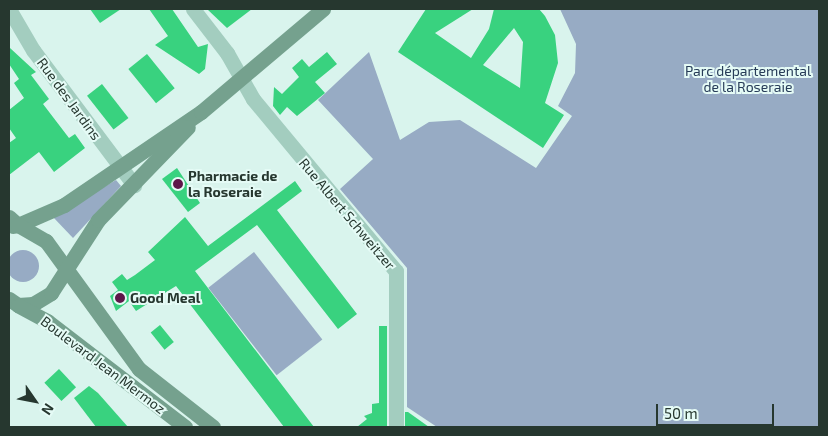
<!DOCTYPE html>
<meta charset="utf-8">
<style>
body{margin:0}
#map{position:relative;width:828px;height:436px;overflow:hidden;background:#d9f4ed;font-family:"Exo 2",sans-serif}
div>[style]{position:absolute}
.green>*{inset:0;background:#97abc4;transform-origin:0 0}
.round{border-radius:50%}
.building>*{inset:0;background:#39d27f;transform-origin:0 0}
.street>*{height:15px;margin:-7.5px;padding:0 7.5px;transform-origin:7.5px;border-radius:7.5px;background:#a3cdbf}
.secondary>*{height:15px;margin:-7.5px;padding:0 7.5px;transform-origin:7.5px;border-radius:7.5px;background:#75a18e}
.dots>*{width:14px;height:14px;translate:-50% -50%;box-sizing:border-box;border:2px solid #e5fbf6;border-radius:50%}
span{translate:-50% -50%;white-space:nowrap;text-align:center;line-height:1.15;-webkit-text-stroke:4px #e5fbf6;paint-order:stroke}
.park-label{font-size:14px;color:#273c58}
.street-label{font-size:14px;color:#26372f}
.poi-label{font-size:14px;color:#26372f;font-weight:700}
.left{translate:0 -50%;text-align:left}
.frame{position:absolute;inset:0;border:10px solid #26372f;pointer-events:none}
.north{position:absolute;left:10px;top:376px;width:50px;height:50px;-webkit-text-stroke:4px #e5fbf6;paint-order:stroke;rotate:123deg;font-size:14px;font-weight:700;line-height:20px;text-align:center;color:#26372f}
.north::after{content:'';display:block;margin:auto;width:18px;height:22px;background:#26372f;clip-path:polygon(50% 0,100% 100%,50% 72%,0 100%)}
.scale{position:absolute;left:656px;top:404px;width:118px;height:22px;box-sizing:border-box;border:2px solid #26372f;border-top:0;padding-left:6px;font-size:15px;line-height:18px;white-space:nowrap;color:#26372f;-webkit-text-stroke:4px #e5fbf6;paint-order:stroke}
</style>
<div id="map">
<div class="green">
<div style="clip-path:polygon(560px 9px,819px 9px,819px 427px,437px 427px,407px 407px,407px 268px,340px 189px,373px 159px,318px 100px,369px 52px,400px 140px,429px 122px,460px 120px,536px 168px,572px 116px,558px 106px,575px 73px,576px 44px)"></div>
<div style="clip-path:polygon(116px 180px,121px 186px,73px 238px,53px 217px)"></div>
<div class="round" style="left:7px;top:250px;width:32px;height:32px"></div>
<div style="left:254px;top:252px;width:111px;height:58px;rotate:52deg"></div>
</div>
<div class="building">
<div style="clip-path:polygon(90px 9px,121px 9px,100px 23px)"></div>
<div style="clip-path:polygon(149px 9px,172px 9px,198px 47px,208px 44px,205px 69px,199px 74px,155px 45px,168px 36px)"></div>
<div style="clip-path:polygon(207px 9px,252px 9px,227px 28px)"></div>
<div style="clip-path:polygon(evenodd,426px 9px,473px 9px,435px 33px,471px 58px,489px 29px,494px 9px,539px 9px,545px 16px,555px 35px,558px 63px,545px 103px,564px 115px,543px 148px,398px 52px,426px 9px,514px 28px,523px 42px,520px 88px,483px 65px,514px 28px)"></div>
<div style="clip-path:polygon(10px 48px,36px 72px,31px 75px,49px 99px,43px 104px,69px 138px,75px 134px,85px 148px,54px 172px,39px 152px,9px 175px,9px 143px,16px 138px,9px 128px,9px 110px,24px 98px,14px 83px,19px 79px,9px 64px)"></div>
<div style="clip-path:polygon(327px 52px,337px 64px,315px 82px,325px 93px,297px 116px,287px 107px,280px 115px,273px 106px,274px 87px,282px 94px,299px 77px,292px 68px,302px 59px,309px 67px)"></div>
<div style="left:147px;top:54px;width:44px;height:24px;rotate:51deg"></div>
<div style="left:102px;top:84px;width:43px;height:19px;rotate:52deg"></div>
<div style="clip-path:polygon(177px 168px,200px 203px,188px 212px,162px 179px)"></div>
<div style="clip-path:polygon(295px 181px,302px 191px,277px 210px,357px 314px,338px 329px,257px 225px,195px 271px,314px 427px,284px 427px,176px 286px,136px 311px,129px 301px,116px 311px,110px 296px,118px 290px,112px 282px,122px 274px,127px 280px,135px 275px,155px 260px,148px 252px,185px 217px,208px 246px)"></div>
<div style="left:160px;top:325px;width:22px;height:12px;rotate:51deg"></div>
<div style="clip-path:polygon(379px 326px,387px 326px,387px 427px,357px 427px,367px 419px,364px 416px,372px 413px,372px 404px,379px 403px)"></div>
<div style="left:59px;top:369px;width:25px;height:20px;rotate:47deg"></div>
<div style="clip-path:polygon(89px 386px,98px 393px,128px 427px,96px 427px,74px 398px)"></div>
<div style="clip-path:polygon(405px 412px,408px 412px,429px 427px,405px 427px)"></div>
</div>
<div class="street">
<div style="left:9px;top:9px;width:48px;rotate:59.7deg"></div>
<div style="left:33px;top:50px;width:169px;rotate:53.2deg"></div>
<div style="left:193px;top:9px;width:56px;rotate:52.3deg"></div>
<div style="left:227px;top:53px;width:53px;rotate:60.5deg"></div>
<div style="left:253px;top:99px;width:224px;rotate:50.3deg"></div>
<div style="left:396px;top:271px;width:156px;rotate:90deg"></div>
</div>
<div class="secondary">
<div style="left:9px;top:217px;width:12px;rotate:42deg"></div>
<div style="left:18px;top:225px;width:50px;rotate:-23.5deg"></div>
<div style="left:64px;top:205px;width:166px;rotate:-34.2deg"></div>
<div style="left:201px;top:112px;width:160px;rotate:-40.2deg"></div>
<div style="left:13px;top:226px;width:5px;rotate:-11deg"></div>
<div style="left:18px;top:225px;width:32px;rotate:30deg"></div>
<div style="left:46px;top:241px;width:158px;rotate:54deg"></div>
<div style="left:139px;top:369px;width:94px;rotate:38.1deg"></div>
<div style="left:9px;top:299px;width:11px;rotate:34deg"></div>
<div style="left:18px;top:305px;width:15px;rotate:-4deg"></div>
<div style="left:33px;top:304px;width:21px;rotate:-31deg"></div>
<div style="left:51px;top:293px;width:87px;rotate:-57.2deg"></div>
<div style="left:98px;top:220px;width:129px;rotate:-45.9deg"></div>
<div style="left:19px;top:306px;width:32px;rotate:28deg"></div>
<div style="left:47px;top:321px;width:174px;rotate:37.5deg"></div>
</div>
<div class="dots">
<div style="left:178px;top:184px;background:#5d1749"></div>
<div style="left:120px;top:298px;background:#5d1749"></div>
</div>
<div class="park-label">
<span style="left:748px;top:79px">Parc départemental<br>de la Roseraie</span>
</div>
<div class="street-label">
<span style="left:69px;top:99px;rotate:54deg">Rue des Jardins</span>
<span style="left:347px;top:214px;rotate:50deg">Rue Albert Schweitzer</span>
<span style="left:103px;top:365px;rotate:37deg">Boulevard Jean Mermoz</span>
</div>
<div class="poi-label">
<span class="left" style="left:188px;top:184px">Pharmacie de<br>la Roseraie</span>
<span class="left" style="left:130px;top:298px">Good Meal</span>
</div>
<div class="frame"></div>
<div class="north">N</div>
<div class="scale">50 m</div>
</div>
